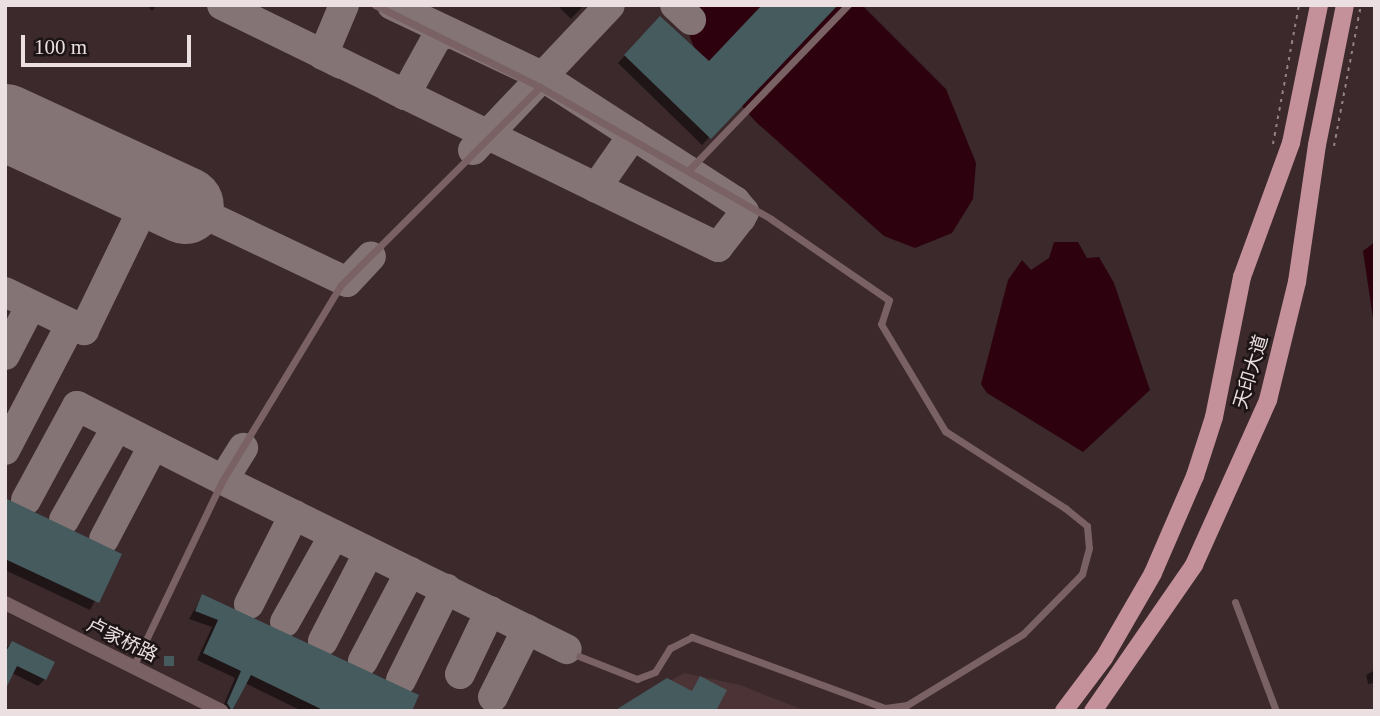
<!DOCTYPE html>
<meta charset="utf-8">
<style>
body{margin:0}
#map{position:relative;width:1380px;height:716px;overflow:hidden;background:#3b292c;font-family:"Times New Roman","Noto Sans SC",serif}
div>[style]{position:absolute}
.built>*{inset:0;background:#4b3336}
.water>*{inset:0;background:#2d020e}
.shadow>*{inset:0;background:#0007}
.taxiway>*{height:30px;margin:-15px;padding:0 15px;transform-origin:15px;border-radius:15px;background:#847476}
.runway>*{height:77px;margin:-38.5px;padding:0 38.5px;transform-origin:38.5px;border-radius:38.5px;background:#847476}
.building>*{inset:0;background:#455b5e;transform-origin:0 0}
.path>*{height:2px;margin-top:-1px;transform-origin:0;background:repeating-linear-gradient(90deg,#928385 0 3.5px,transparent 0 8.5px)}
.service>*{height:7px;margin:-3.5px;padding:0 3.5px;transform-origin:3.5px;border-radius:3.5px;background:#7a6164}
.minor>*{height:14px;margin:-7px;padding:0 7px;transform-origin:7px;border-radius:7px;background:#7a6164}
.primary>*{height:18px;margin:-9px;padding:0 9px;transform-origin:9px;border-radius:9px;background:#c4919a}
span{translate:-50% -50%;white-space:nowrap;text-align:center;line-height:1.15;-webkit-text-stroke:5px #1c1415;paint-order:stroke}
.street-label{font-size:19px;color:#ebdfe1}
.frame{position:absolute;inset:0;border:7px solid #ebdfe1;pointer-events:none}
.scale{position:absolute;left:21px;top:35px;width:170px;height:32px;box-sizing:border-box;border:4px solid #ebdfe1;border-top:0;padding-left:9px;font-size:21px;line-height:24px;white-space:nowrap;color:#ebdfe1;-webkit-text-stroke:5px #1c1415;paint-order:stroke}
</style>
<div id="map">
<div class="built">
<div style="clip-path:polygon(684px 673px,740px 685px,806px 711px,617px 711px)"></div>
</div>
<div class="water">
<div style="clip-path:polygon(686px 5px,862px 5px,946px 89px,976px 163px,973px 199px,952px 233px,915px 248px,884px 236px,756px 122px,697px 55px,683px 19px)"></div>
<div style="clip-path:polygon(1054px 242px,1078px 242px,1087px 258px,1099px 257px,1114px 283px,1150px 390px,1083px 452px,987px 393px,981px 384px,1008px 280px,1022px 260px,1031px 270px,1049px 258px)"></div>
<div style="clip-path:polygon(1375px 242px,1375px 317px,1373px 318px,1363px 251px)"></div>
</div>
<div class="shadow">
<div style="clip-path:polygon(147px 5px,157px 5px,152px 11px)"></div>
<div style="clip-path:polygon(557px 5px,584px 5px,571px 19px)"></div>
<div style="clip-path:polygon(834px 5px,702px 145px,618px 63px,653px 26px,709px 64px)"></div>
<div style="clip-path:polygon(5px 500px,120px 555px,90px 610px,5px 570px)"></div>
<div style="clip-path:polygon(202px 596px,410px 711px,302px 711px,245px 683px,233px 711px,221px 711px,235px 678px,197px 660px,212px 627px,189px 619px)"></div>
<div style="clip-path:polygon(12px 643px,45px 679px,38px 686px,12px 673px,5px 686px,5px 649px)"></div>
<div style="clip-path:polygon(1375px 670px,1375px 683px,1368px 684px,1366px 675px)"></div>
</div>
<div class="taxiway">
<div style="left:222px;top:5px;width:552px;rotate:26.01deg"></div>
<div style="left:718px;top:247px;width:37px;rotate:-52deg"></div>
<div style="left:741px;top:218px;width:7px;rotate:-63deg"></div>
<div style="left:744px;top:212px;width:14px;rotate:-129deg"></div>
<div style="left:735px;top:201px;width:230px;rotate:-147.1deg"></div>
<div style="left:542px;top:76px;width:166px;rotate:-154.7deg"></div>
<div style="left:675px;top:5px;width:22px;rotate:43deg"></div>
<div style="left:341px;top:64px;width:20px;rotate:-153deg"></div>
<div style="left:323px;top:55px;width:54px;rotate:-67.2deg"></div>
<div style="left:389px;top:87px;width:18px;rotate:27deg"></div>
<div style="left:405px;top:95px;width:66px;rotate:-61.1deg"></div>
<div style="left:437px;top:37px;width:14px;rotate:-17deg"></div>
<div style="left:473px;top:150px;width:199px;rotate:-46.6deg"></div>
<div style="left:596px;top:188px;width:65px;rotate:-55.1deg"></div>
<div style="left:185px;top:205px;width:179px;rotate:25.4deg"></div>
<div style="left:347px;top:282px;width:35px;rotate:-47deg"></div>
<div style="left:5px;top:292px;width:88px;rotate:25.7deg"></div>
<div style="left:84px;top:330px;width:156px;rotate:-64.1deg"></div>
<div style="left:5px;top:355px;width:56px;rotate:-62.5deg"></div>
<div style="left:5px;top:450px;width:142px;rotate:-62.4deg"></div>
<div style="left:223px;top:480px;width:383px;rotate:26.2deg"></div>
<div style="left:26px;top:500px;width:107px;rotate:-61.5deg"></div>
<div style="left:77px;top:406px;width:164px;rotate:26.9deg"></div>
<div style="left:223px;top:480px;width:38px;rotate:-58deg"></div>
<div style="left:64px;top:520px;width:106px;rotate:-60.5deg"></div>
<div style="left:104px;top:539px;width:105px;rotate:-62.2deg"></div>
<div style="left:249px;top:604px;width:100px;rotate:-63.2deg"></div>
<div style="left:285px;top:622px;width:100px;rotate:-60.6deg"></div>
<div style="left:323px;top:641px;width:100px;rotate:-62.7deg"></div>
<div style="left:363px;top:661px;width:101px;rotate:-62.2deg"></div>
<div style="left:460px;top:674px;width:70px;rotate:-64.5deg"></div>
<div style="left:401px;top:680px;width:102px;rotate:-63.7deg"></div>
<div style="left:493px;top:697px;width:76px;rotate:-63.4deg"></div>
</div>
<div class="runway">
<div style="left:5px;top:122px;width:198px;rotate:24.8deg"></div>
</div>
<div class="building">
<div style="clip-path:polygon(762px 5px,838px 5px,711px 139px,624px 55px,660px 16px,709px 61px)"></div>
<div style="clip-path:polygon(5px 498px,122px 554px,99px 603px,5px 559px)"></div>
<div style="clip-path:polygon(202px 594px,419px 695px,412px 711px,325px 711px,251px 675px,232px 711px,227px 703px,241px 671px,203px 653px,218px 620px,195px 611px)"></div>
<div style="clip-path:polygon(12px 641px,55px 662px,46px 680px,17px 666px,5px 690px,5px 653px)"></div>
<div style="left:164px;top:656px;width:10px;height:10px"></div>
<div style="clip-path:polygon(700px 676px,727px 690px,716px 711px,614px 711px,667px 678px,692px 691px)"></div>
</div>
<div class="path">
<div style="left:1273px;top:144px;width:141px;rotate:-79.4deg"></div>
<div style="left:1334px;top:146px;width:144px;rotate:-79.2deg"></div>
</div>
<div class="service">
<div style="left:375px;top:5px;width:184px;rotate:26.4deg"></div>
<div style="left:688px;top:171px;width:231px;rotate:-46.1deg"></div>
<div style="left:1235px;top:602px;width:116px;rotate:69.4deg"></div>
<div style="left:133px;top:667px;width:204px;rotate:-64.4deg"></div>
<div style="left:221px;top:483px;width:232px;rotate:-58.8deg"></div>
<div style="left:341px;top:285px;width:281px;rotate:-44.9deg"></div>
<div style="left:540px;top:87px;width:266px;rotate:29.7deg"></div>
<div style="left:771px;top:219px;width:143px;rotate:34.5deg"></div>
<div style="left:889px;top:300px;width:25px;rotate:108deg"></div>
<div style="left:881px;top:324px;width:125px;rotate:59.1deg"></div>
<div style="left:945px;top:431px;width:143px;rotate:32.7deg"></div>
<div style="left:1065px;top:508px;width:28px;rotate:39deg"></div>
<div style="left:1087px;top:526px;width:22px;rotate:85deg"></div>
<div style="left:1089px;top:548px;width:27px;rotate:105deg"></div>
<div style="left:1082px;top:574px;width:84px;rotate:134.5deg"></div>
<div style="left:1023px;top:634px;width:136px;rotate:148.5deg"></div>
<div style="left:907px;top:705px;width:22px;rotate:172deg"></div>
<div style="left:885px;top:708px;width:206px;rotate:-159.8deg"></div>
<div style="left:692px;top:637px;width:25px;rotate:153deg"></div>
<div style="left:670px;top:648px;width:28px;rotate:122deg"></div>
<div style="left:655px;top:672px;width:19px;rotate:159deg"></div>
<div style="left:637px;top:679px;width:62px;rotate:-158.4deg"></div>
</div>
<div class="minor">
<div style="left:5px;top:603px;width:242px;rotate:26.5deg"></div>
</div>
<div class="primary">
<div style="left:1064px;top:711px;width:66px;rotate:-53deg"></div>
<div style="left:1104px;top:658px;width:98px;rotate:-60deg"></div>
<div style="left:1153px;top:573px;width:106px;rotate:-66.6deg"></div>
<div style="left:1195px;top:476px;width:62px;rotate:-72.1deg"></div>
<div style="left:1214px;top:417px;width:143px;rotate:-78.7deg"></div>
<div style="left:1242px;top:277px;width:143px;rotate:-69.9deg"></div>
<div style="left:1291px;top:143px;width:141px;rotate:-78.5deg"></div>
<div style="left:1093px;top:711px;width:178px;rotate:-55.3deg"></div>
<div style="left:1194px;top:565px;width:181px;rotate:-65.8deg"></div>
<div style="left:1268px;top:400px;width:122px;rotate:-76.2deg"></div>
<div style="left:1297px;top:282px;width:138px;rotate:-81.7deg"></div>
<div style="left:1317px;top:145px;width:143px;rotate:-78.7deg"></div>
</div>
<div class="street-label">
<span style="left:1251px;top:372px;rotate:-73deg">天印大道</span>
<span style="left:122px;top:640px;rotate:26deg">卢家桥路</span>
</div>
<div class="frame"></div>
<div class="scale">100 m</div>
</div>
